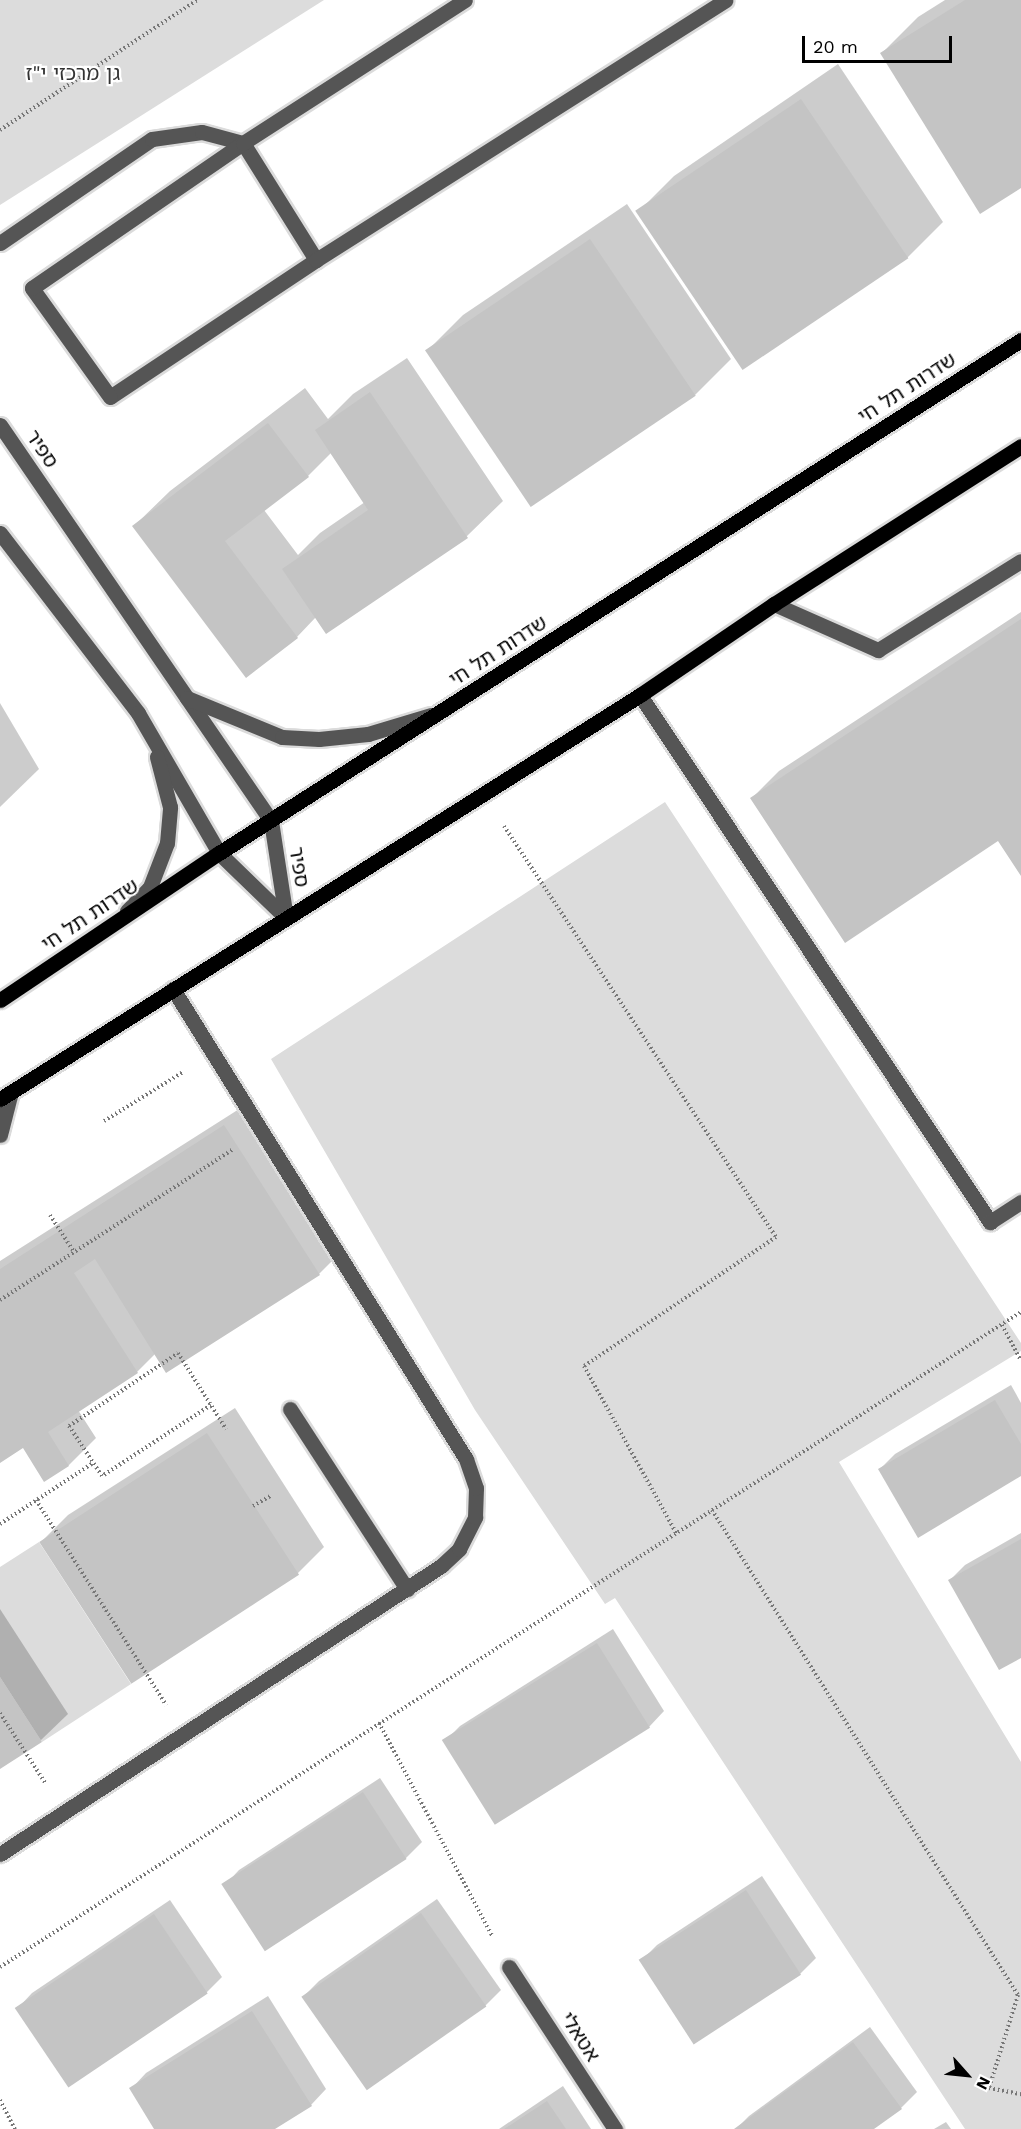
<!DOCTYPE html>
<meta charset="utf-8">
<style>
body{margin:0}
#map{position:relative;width:1021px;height:2129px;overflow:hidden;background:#fff;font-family:"Work Sans","Noto Sans Hebrew",sans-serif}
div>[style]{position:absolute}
.green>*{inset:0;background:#dcdcdc}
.shadow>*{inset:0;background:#0003}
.building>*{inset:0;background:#c4c4c4;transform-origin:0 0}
.path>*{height:4px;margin-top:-2px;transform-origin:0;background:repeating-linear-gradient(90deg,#777 0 1.5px,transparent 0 4.5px)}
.roads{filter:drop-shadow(2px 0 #dbdbdb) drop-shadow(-2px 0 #dbdbdb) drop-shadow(0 2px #dbdbdb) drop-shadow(0 -2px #dbdbdb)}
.minor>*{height:15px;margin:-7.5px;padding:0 7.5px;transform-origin:7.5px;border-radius:7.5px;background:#555}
.major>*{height:15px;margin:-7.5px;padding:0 7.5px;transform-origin:7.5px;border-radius:7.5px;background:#000}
span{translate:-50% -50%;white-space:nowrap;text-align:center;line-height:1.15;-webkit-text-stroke:4.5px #fff;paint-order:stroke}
.park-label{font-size:20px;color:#333}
.street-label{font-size:20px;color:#000}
.north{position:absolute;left:937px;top:2045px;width:60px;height:60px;-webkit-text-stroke:4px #fff;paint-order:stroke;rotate:117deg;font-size:16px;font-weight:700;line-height:24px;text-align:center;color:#000}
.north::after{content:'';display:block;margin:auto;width:21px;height:27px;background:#000;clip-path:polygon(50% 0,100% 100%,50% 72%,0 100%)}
.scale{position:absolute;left:802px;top:36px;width:150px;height:27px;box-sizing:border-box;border:3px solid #000;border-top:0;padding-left:8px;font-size:18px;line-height:21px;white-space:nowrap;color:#000;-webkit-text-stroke:4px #fff;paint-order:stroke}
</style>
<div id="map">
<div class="green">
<div style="clip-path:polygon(0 0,324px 0,0 205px)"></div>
<div style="clip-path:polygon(665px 802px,1021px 1343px,1021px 1351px,839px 1462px,1021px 1762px,1021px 2129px,965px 2129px,615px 1598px,605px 1604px,475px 1410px,271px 1059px)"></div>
<div style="clip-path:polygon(39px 1542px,131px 1684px,42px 1742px,0 1677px,0 1567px)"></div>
</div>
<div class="shadow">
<div style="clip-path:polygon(945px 0,1021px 0,1021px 186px,882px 53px,918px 17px)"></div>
<div style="clip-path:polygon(838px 64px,943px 222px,907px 258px,743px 368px,638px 212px,674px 176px)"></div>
<div style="clip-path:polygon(627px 204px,731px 359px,695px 395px,427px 351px,463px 315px)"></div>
<div style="clip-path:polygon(evenodd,407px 358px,503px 501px,467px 536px,316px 617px,297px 637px,134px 526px,170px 491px,305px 388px,328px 419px,353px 394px,407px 358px,332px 452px,365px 502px,320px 533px,298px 555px,264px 510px,308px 476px,332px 452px)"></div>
<div style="clip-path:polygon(1021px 612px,1021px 873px,999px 839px,752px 798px,779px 771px)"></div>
<div style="clip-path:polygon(0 703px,39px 769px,0 807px)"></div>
<div style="clip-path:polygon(247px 1104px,341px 1252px,319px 1274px,156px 1353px,137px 1372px,78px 1410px,96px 1438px,69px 1465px,44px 1480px,23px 1446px,0 1461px,0 1261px)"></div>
<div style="clip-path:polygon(1011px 1385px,1021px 1403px,1021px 1475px,879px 1470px,895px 1454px)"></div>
<div style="clip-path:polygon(235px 1408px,324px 1547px,297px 1574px,41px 1542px,68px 1515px)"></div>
<div style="clip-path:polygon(1021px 1533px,1021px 1656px,950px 1580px,965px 1565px)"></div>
<div style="clip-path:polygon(0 1609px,68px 1714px,41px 1740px,0 1767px)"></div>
<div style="clip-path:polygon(613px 1629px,664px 1711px,649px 1727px,445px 1741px,460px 1726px)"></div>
<div style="clip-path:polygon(380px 1778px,422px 1842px,406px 1858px,224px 1886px,239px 1870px)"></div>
<div style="clip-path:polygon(762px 1876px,816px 1958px,800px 1974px,641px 1961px,657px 1945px)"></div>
<div style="clip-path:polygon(437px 1899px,501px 1990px,485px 2006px,303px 1997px,319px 1981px)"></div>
<div style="clip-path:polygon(170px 1900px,222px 1977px,206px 1993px,17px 2009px,32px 1993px)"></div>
<div style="clip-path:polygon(268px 1996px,326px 2089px,311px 2105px,273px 2129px,156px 2129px,131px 2089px,146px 2073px)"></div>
<div style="clip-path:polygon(870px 2027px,917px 2092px,901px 2108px,872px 2129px,736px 2129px,749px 2116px)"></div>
<div style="clip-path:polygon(563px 2086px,591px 2129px,499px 2129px)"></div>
<div style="clip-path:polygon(946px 2122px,951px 2129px,934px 2129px)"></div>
</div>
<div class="building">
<div style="clip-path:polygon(965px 0,1021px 0,1021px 188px,980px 214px,880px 53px)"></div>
<div style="left:801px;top:99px;width:192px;height:200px;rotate:56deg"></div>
<div style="left:590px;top:239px;width:189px;height:199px;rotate:56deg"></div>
<div style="clip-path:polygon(370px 392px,468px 538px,326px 634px,282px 569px,368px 510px,315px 430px)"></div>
<div style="clip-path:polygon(268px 423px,309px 477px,225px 541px,298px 638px,246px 678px,132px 526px)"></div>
<div style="clip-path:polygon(1021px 619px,1021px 876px,998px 841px,845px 943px,750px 798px)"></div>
<div style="clip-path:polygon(224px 1125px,320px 1275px,166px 1373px,95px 1259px,74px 1273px,138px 1373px,48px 1432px,69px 1466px,44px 1482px,23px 1448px,0 1463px,0 1269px)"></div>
<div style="clip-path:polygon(995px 1400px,1021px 1444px,1021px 1476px,918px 1538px,878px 1469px)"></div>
<div style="left:207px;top:1433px;width:169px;height:200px;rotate:57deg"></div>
<div style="clip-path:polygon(1021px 1539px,1021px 1658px,999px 1670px,948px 1580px)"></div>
<div style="left:597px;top:1643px;width:100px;height:183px;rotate:58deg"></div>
<div style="clip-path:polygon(0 1677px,42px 1742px,0 1769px)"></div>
<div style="left:363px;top:1792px;width:80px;height:169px;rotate:57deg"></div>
<div style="left:746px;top:1890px;width:101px;height:128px;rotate:57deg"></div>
<div style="left:421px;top:1913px;width:114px;height:146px;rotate:55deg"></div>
<div style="left:154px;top:1914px;width:96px;height:168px;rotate:56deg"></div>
<div style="clip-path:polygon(252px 2011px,312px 2106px,275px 2129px,154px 2129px,129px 2088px)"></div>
<div style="clip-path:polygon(853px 2042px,902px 2109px,874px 2129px,734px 2129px)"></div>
<div style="clip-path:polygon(547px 2101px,566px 2129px,504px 2129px)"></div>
</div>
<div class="path">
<div style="left:0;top:130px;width:236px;rotate:-33.4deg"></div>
<div style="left:504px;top:826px;width:493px;rotate:56.5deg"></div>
<div style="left:776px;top:1237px;width:231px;rotate:146.1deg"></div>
<div style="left:584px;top:1366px;width:191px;rotate:61.1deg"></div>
<div style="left:104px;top:1121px;width:93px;rotate:-31.8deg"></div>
<div style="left:50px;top:1215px;width:44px;rotate:57deg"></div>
<div style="left:0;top:1300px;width:278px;rotate:-32.9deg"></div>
<div style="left:1002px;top:1325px;width:40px;rotate:62deg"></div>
<div style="left:211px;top:1405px;width:130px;rotate:146.9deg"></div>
<div style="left:102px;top:1476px;width:60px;rotate:-123.4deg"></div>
<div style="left:69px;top:1426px;width:131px;rotate:-33.8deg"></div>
<div style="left:178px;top:1353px;width:90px;rotate:57.7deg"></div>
<div style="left:36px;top:1500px;width:243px;rotate:57.6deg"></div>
<div style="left:253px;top:1506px;width:20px;rotate:-30deg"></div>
<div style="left:712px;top:1510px;width:573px;rotate:57.75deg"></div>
<div style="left:1018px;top:1995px;width:97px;rotate:107.3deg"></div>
<div style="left:989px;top:2088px;width:33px;rotate:11deg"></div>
<div style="left:0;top:1524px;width:111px;rotate:-33.3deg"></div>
<div style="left:0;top:1713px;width:85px;rotate:57.1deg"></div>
<div style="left:379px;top:1723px;width:242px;rotate:62deg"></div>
<div style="left:0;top:1967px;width:1213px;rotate:-32.68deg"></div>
<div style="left:0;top:2100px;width:33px;rotate:63deg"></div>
</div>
<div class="roads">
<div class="minor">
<div style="left:0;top:243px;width:184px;rotate:-34.4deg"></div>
<div style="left:152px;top:139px;width:50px;rotate:-8deg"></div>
<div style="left:202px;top:132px;width:42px;rotate:15deg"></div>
<div style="left:243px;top:143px;width:138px;rotate:58deg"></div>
<div style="left:316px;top:260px;width:247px;rotate:146.4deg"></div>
<div style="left:110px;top:397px;width:134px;rotate:-125.6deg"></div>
<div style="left:32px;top:288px;width:256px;rotate:-34.5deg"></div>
<div style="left:243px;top:143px;width:264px;rotate:-32.8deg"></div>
<div style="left:316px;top:260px;width:485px;rotate:-32.4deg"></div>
<div style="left:0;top:425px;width:480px;rotate:55.6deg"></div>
<div style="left:271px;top:821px;width:98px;rotate:81.2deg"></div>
<div style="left:0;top:533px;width:227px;rotate:52.5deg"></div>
<div style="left:138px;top:713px;width:162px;rotate:59.9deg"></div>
<div style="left:219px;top:853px;width:93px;rotate:44.1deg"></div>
<div style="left:774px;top:604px;width:114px;rotate:23.9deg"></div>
<div style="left:878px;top:650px;width:168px;rotate:-31.9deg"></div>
<div style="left:640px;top:695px;width:633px;rotate:56.41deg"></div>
<div style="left:990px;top:1222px;width:37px;rotate:-33deg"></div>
<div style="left:187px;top:698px;width:103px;rotate:22.3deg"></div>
<div style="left:282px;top:737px;width:37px;rotate:3deg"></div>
<div style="left:319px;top:739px;width:49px;rotate:-5.8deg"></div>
<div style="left:368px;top:734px;width:66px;rotate:-16.8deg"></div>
<div style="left:127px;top:911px;width:33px;rotate:-46deg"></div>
<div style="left:150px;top:887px;width:47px;rotate:-68.9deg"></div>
<div style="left:167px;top:843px;width:36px;rotate:-85deg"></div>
<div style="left:170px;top:807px;width:52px;rotate:-104.6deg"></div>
<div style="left:0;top:1135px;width:44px;rotate:-75.7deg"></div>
<div style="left:290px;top:1409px;width:215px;rotate:57deg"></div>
<div style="left:0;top:1854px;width:527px;rotate:-33.15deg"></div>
<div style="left:441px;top:1566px;width:25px;rotate:-43deg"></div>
<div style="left:459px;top:1549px;width:36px;rotate:-63deg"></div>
<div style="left:475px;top:1517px;width:29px;rotate:-88deg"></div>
<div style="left:476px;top:1488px;width:31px;rotate:-109deg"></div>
<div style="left:466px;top:1459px;width:554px;rotate:-121.94deg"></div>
<div style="left:509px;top:1967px;width:194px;rotate:56.8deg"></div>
</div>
<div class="major">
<div style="left:0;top:1000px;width:264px;rotate:-33.9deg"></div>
<div style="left:219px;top:853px;width:952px;rotate:-32.61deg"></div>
<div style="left:0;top:1099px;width:757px;rotate:-32.26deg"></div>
<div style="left:640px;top:695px;width:162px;rotate:-34.2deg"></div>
<div style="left:774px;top:604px;width:293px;rotate:-32.6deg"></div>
</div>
</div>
<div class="park-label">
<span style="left:73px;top:73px">גן מרכזי י"ז</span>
</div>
<div class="street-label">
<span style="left:907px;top:388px;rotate:-33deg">שדרות תל חי</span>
<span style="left:42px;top:449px;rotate:56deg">ספיר</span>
<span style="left:498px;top:651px;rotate:-33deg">שדרות תל חי</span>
<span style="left:299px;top:867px;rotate:81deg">ספיר</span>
<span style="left:90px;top:915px;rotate:-34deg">שדרות תל חי</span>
<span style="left:580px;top:2037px;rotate:57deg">אטאלי</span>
</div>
<div class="north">N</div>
<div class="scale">20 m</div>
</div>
